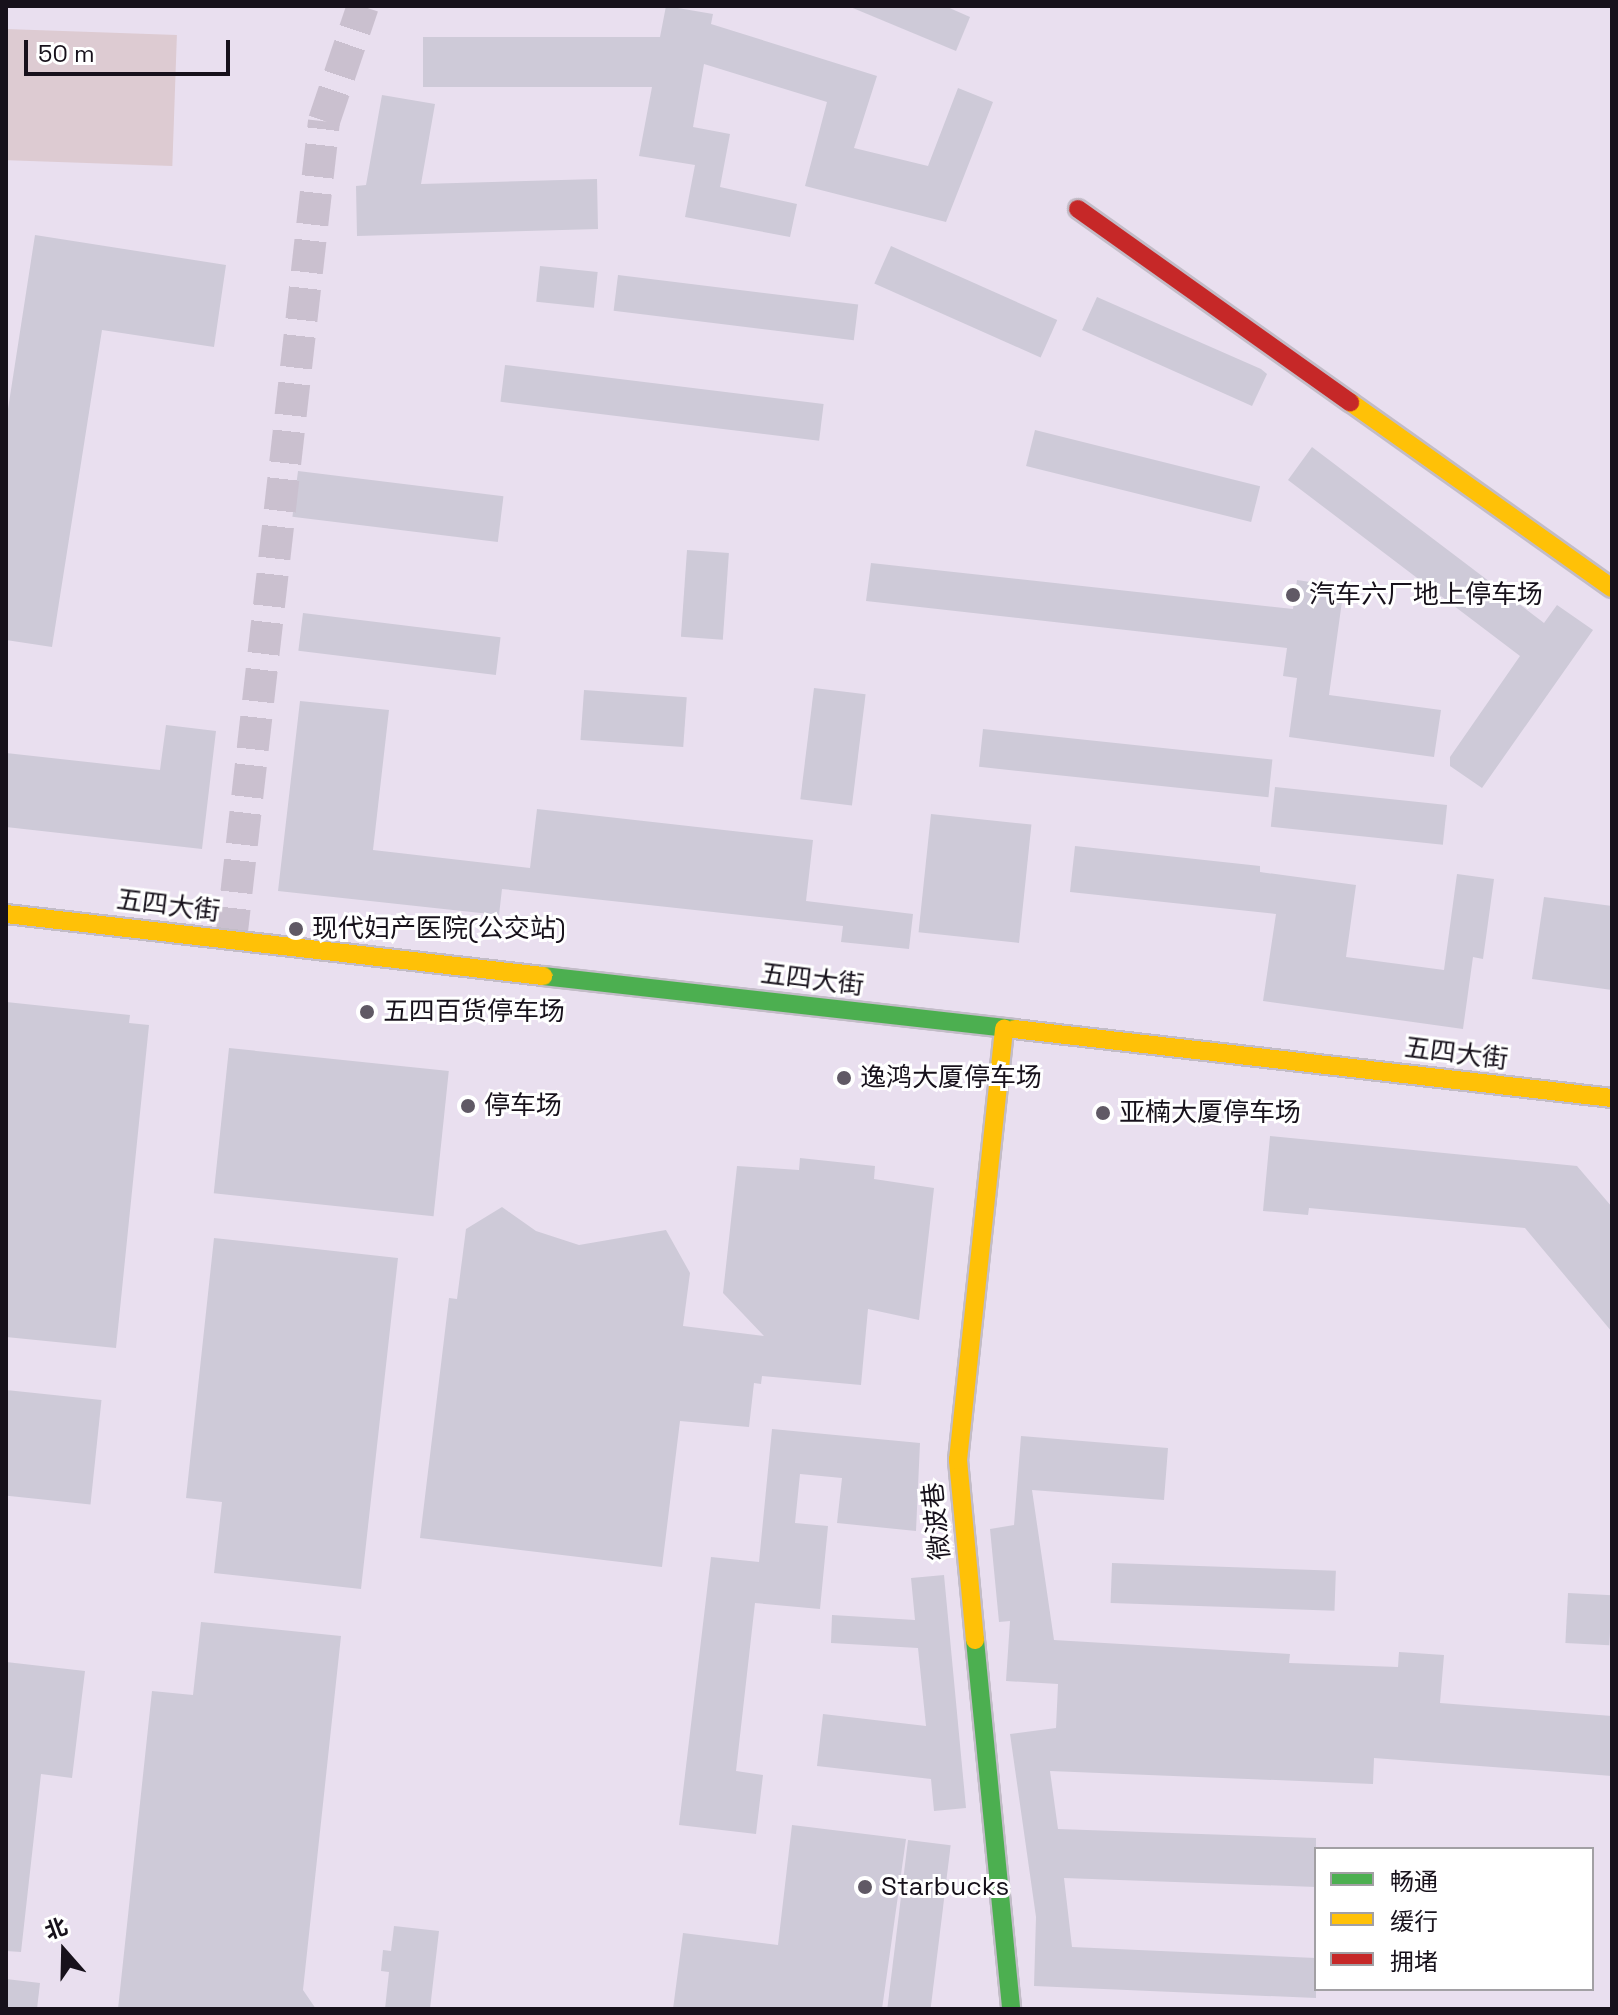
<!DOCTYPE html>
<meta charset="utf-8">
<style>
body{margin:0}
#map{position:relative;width:1618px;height:2015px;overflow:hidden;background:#e9dfef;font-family:"Space Grotesk","Noto Sans SC",sans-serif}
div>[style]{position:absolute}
.green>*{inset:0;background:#ddcbd2;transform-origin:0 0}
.building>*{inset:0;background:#cecad8;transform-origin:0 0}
.street-tunnel>*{height:32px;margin-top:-16px;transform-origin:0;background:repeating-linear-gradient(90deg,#cac0cf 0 32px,transparent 0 48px)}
.roads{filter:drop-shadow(2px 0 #c2bcc7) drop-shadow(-2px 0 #c2bcc7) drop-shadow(0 2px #c2bcc7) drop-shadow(0 -2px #c2bcc7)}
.fast>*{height:18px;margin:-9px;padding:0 9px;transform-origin:9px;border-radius:9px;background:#4caf50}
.slow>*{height:18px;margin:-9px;padding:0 9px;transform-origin:9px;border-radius:9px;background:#ffc107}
.jam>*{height:18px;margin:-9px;padding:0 9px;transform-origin:9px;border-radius:9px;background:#c62828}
.dots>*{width:22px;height:22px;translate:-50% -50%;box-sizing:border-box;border:4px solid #fff;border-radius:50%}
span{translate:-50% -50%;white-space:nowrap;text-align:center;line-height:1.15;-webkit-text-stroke:6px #fff;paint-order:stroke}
.poi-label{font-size:26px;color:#17111b}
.left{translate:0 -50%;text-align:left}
.street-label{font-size:26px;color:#17111b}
.frame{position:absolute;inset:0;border:8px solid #17111b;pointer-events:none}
.legend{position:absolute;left:1314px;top:1847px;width:280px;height:144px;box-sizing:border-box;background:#fff;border:2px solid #a2a0a4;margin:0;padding:10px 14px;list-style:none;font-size:24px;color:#17111b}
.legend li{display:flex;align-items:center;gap:16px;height:40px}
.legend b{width:40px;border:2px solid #a2a0a4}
.north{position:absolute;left:24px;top:1911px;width:80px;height:80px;-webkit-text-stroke:6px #fff;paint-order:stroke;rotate:340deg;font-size:22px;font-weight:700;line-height:32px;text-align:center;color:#17111b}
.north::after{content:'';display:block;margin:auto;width:28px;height:36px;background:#17111b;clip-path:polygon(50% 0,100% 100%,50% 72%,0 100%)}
.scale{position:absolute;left:24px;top:40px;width:206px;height:36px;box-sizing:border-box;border:4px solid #17111b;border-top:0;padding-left:10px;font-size:24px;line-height:28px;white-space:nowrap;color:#17111b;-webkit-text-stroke:6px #fff;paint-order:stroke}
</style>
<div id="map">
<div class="green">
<div style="left:6px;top:29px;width:171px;height:131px;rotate:2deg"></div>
</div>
<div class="building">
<div style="clip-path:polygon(666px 6px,713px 14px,711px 24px,877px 76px,854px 148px,928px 166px,958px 88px,993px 102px,946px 222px,805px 186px,827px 102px,704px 64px,693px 127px,730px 134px,720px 187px,797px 204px,790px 237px,685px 217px,695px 165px,639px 156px,652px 87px,423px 87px,423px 37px,660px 37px)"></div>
<div style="clip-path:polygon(848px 6px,945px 6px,970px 17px,956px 51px)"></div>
<div style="clip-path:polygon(382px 95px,435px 104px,421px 184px,597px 179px,598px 229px,357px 236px,356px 186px,366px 185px)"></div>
<div style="clip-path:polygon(35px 235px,226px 265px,214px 347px,102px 330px,52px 647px,6px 640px,6px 422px)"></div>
<div style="left:891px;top:246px;width:182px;height:41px;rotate:24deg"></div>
<div style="left:540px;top:266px;width:58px;height:36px;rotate:6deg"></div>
<div style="left:618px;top:275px;width:242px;height:36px;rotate:7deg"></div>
<div style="clip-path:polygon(1097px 297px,1261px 369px,1267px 374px,1252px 406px,1082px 330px)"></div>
<div style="left:505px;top:365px;width:321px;height:37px;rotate:7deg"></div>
<div style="left:1035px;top:430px;width:232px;height:37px;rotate:14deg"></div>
<div style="clip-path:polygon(1312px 447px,1544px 623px,1557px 605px,1593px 630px,1482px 788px,1450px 766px,1450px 757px,1520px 656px,1288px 480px)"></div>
<div style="left:298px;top:471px;width:207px;height:46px;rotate:7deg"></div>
<div style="left:687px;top:550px;width:42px;height:87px;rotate:4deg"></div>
<div style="clip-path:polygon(871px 563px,1293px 609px,1297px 580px,1344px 587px,1329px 695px,1441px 710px,1434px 757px,1289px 737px,1297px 678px,1283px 676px,1287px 648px,866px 601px)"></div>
<div style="left:303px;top:613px;width:199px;height:38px;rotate:7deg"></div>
<div style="left:814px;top:688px;width:52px;height:112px;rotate:7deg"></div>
<div style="left:584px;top:690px;width:103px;height:50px;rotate:4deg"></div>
<div style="clip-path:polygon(300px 701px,389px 710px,373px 850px,530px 868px,537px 809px,813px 840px,806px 901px,913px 914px,909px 949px,841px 942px,843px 926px,502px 889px,499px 915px,278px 891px)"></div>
<div style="clip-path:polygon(166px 725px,216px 731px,202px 849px,6px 827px,6px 753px,160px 770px)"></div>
<div style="left:983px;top:729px;width:291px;height:38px;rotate:6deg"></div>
<div style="left:1275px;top:787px;width:173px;height:40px;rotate:6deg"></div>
<div style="left:931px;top:814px;width:101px;height:119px;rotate:6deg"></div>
<div style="clip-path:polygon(1075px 846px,1260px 866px,1260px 872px,1356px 885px,1346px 957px,1444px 970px,1457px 874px,1494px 879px,1483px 959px,1473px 957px,1463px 1029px,1263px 1001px,1276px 914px,1070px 892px)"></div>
<div style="clip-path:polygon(1544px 897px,1612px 906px,1612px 990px,1532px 979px)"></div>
<div style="clip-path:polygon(6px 1002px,130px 1015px,129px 1023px,149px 1025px,116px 1348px,6px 1337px)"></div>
<div style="left:229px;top:1048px;width:221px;height:146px;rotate:6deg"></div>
<div style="clip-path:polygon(1270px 1136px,1577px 1166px,1612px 1207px,1612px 1332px,1525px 1228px,1309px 1208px,1308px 1215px,1263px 1211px)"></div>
<div style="clip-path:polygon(800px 1158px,875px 1166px,874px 1179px,934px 1188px,919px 1320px,868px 1309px,861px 1385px,762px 1376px,761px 1384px,754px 1383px,749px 1427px,680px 1421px,662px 1567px,420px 1538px,449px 1298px,457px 1299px,466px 1229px,502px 1207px,536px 1231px,579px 1245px,666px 1230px,690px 1273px,683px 1326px,764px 1336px,723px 1293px,737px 1166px,799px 1170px)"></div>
<div style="clip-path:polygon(214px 1238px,398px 1258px,361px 1589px,214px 1573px,222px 1502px,186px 1498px)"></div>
<div style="left:6px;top:1390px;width:96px;height:105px;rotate:6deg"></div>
<div style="clip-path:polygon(772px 1429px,920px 1443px,916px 1531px,837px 1523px,842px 1478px,800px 1474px,795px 1523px,828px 1526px,820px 1609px,755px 1603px,736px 1771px,763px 1775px,756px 1834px,679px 1825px,711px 1557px,759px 1562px)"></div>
<div style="clip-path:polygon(1021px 1436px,1168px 1448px,1164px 1500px,1032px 1490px,1054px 1640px,1290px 1654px,1289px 1663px,1398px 1667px,1399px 1652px,1444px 1655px,1440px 1703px,1612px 1716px,1612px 1776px,1374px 1758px,1373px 1784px,1050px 1771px,1058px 1829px,1316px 1838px,1316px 1887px,1064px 1878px,1072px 1947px,1316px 1958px,1316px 1998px,1034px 1986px,1036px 1917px,1010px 1734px,1056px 1728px,1058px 1684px,1006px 1681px,1010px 1621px,999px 1622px,990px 1529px,1014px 1525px)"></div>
<div style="left:1112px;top:1563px;width:224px;height:40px;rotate:2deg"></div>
<div style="clip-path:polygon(944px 1575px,966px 1808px,934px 1811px,931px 1779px,817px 1766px,823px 1714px,926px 1726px,918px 1648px,831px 1643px,832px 1615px,915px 1620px,911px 1578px)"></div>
<div style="left:1568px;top:1593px;width:44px;height:50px;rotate:3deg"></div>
<div style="clip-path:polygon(201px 1622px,341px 1636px,303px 1990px,316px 2009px,118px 2009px,152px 1691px,193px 1695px)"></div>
<div style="clip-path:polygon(6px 1662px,85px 1671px,72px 1778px,41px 1774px,21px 1952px,6px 1951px)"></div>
<div style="clip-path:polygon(792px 1825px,906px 1839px,882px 2009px,673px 2009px,683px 1933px,778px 1945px)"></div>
<div style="left:908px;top:1840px;width:43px;height:170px;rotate:7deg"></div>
<div style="clip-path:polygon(394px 1926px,439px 1931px,430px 2009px,385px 2009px,389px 1972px,381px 1971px,383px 1950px,391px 1951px)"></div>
<div style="clip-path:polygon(6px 1979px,40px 1983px,37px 2009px,6px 2009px)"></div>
</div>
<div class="street-tunnel">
<div style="left:231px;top:940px;width:824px;rotate:-83.52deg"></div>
<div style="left:324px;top:121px;width:121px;rotate:-71.3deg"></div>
</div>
<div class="roads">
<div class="fast">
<div style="left:543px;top:976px;width:474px;rotate:6.4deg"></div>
<div style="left:975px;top:1640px;width:371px;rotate:84.4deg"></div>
</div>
<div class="slow">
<div style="left:1350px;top:402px;width:321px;rotate:35.4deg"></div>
<div style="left:6px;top:914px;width:541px;rotate:6.59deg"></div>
<div style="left:1014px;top:1029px;width:602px;rotate:6.58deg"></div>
<div style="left:975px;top:1640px;width:181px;rotate:-95.4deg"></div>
<div style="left:958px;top:1460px;width:434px;rotate:-83.9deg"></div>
</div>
<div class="jam">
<div style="left:1078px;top:209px;width:334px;rotate:35.4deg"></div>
</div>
</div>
<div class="dots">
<div style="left:1293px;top:595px;background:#605965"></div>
<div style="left:296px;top:929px;background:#605965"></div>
<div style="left:367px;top:1012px;background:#605965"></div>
<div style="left:844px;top:1078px;background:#605965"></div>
<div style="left:468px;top:1106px;background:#605965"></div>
<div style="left:1103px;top:1113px;background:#605965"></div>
<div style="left:865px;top:1887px;background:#605965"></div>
</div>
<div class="poi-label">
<span class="left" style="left:1309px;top:595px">汽车六厂地上停车场</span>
<span class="left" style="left:312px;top:929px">现代妇产医院(公交站)</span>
<span class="left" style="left:383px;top:1012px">五四百货停车场</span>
<span class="left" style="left:860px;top:1078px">逸鸿大厦停车场</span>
<span class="left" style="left:484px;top:1106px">停车场</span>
<span class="left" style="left:1119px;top:1113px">亚楠大厦停车场</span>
<span class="left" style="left:881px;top:1887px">Starbucks</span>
</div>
<div class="street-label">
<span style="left:168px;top:906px;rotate:7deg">五四大街</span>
<span style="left:812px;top:980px;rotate:7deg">五四大街</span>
<span style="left:1456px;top:1054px;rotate:7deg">五四大街</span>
<span style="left:937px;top:1521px;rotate:-96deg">微波巷</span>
</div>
<div class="frame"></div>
<ul class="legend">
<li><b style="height:10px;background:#4caf50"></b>畅通</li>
<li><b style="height:10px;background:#ffc107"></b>缓行</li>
<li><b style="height:10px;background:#c62828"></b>拥堵</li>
</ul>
<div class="north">北</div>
<div class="scale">50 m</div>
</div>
